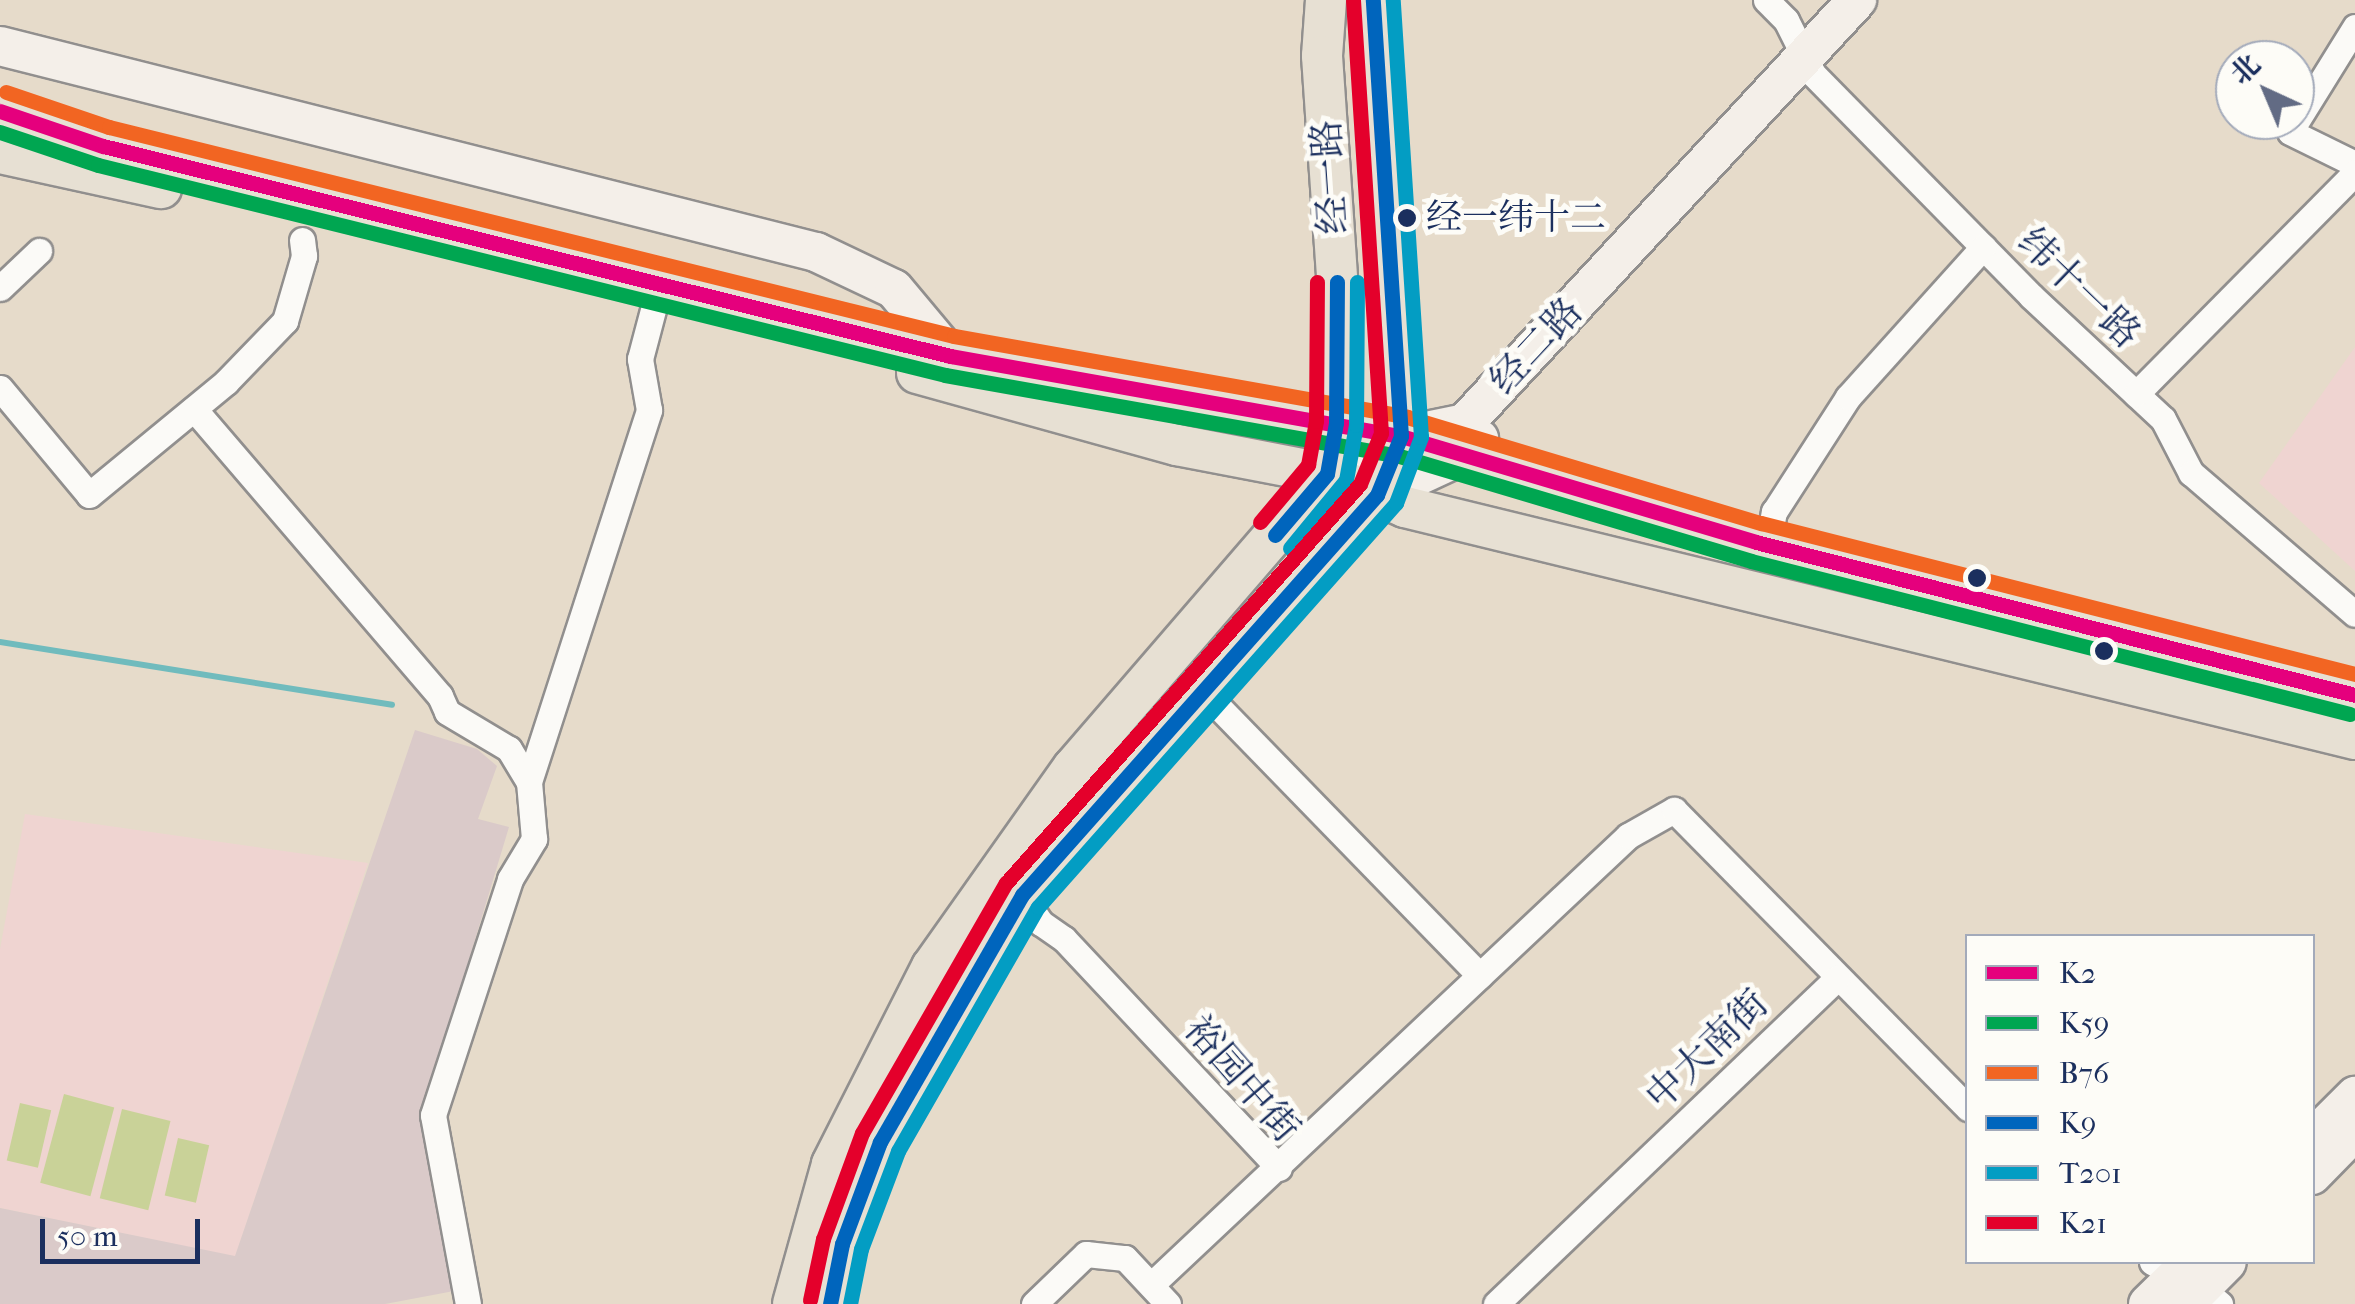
<!DOCTYPE html>
<meta charset="utf-8">
<style>
body{margin:0}
#map{position:relative;width:2355px;height:1304px;overflow:hidden;background:#e6dbca;font-family:"IM FELL French Canon","Noto Serif SC",serif}
div>[style]{position:absolute}
.built>*{inset:0;background:#efd4d1}
.industrial>*{inset:0;background:#dacac9}
.green>*{inset:0;background:#c9d298;transform-origin:0 0}
.stream>*{height:6px;margin:-3px;padding:0 3px;transform-origin:3px;border-radius:3px;background:#70bbbd}
.roads{filter:drop-shadow(2px 0 #918f8e) drop-shadow(-2px 0 #918f8e) drop-shadow(0 2px #918f8e) drop-shadow(0 -2px #918f8e)}
.street>*{height:25px;margin:-12.5px;padding:0 12.5px;transform-origin:12.5px;border-radius:12.5px;background:#fbfaf7}
.secondary>*{height:38px;margin:-19px;padding:0 19px;transform-origin:19px;border-radius:19px;background:#f4efe9}
.primary>*{height:40px;margin:-20px;padding:0 20px;transform-origin:20px;border-radius:20px;background:#e7e0d3}
.bus-1>*{height:15px;margin:-7.5px;padding:0 7.5px;transform-origin:7.5px;border-radius:7.5px;background:#e5007d}
.bus-2>*{height:15px;margin:-7.5px;padding:0 7.5px;transform-origin:7.5px;border-radius:7.5px;background:#00a651}
.bus-3>*{height:15px;margin:-7.5px;padding:0 7.5px;transform-origin:7.5px;border-radius:7.5px;background:#f26522}
.bus-4>*{height:15px;margin:-7.5px;padding:0 7.5px;transform-origin:7.5px;border-radius:7.5px;background:#0065bd}
.bus-5>*{height:15px;margin:-7.5px;padding:0 7.5px;transform-origin:7.5px;border-radius:7.5px;background:#039dc3}
.bus-6>*{height:15px;margin:-7.5px;padding:0 7.5px;transform-origin:7.5px;border-radius:7.5px;background:#e4002b}
.dots>*{width:28px;height:28px;translate:-50% -50%;box-sizing:border-box;border:5px solid #fdfcf7;border-radius:50%}
span{translate:-50% -50%;white-space:nowrap;text-align:center;line-height:1.15;-webkit-text-stroke:10px #fdfcf7;paint-order:stroke}
.bus-label{font-size:36px;color:#1b2f5e}
.left{translate:0 -50%;text-align:left}
.street-label{font-size:38px;color:#1b2f5e}
.legend{position:absolute;left:1965px;top:934px;width:350px;height:330px;box-sizing:border-box;background:#fdfcf7;border:2px solid #a3aaba;margin:0;padding:12px 18px;list-style:none;font-size:30px;color:#1b2f5e}
.legend li{display:flex;align-items:center;gap:20px;height:50px}
.legend b{width:50px;border:2px solid #a3aaba}
.north{position:absolute;left:2215px;top:40px;width:100px;height:100px;box-sizing:border-box;background:#fdfcf7;border:2px solid #a3aaba;border-radius:50%;rotate:316deg;font-size:28px;font-weight:700;line-height:40px;text-align:center;color:#1b2f5e}
.north::after{content:'';display:block;margin:auto;width:35px;height:45px;background:#626b84;clip-path:polygon(50% 0,100% 100%,50% 72%,0 100%)}
.scale{position:absolute;left:40px;top:1219px;width:160px;height:45px;box-sizing:border-box;border:5px solid #1b2f5e;border-top:0;padding-left:12px;font-size:30px;line-height:35px;white-space:nowrap;color:#1b2f5e;-webkit-text-stroke:8px #fdfcf7;paint-order:stroke}
</style>
<div id="map">
<div class="built">
<div style="clip-path:polygon(2355px 347px,2355px 571px,2259px 483px)"></div>
<div style="clip-path:polygon(25px 814px,368px 863px,235px 1257px,0 1208px,0 949px)"></div>
</div>
<div class="industrial">
<div style="clip-path:polygon(415px 730px,477px 749px,497px 766px,478px 819px,509px 827px,420px 1122px,454px 1291px,385px 1304px,0 1304px,0 1208px,235px 1256px)"></div>
</div>
<div class="green">
<div style="left:64px;top:1094px;width:52px;height:92px;rotate:15deg"></div>
<div style="left:20px;top:1103px;width:32px;height:59px;rotate:13deg"></div>
<div style="left:122px;top:1109px;width:50px;height:92px;rotate:14deg"></div>
<div style="left:178px;top:1138px;width:32px;height:59px;rotate:13deg"></div>
</div>
<div class="stream">
<div style="left:0;top:642px;width:397px;rotate:9.1deg"></div>
</div>
<div class="roads">
<div class="street">
<div style="left:1766px;top:0;width:28px;rotate:45deg"></div>
<div style="left:1786px;top:20px;width:60px;rotate:63.4deg"></div>
<div style="left:1813px;top:74px;width:311px;rotate:45.5deg"></div>
<div style="left:2031px;top:296px;width:180px;rotate:43deg"></div>
<div style="left:2163px;top:419px;width:61px;rotate:62.6deg"></div>
<div style="left:2191px;top:473px;width:216px;rotate:40.7deg"></div>
<div style="left:2355px;top:27px;width:123px;rotate:121.8deg"></div>
<div style="left:2290px;top:132px;width:72px;rotate:26.2deg"></div>
<div style="left:0;top:288px;width:54px;rotate:-43.5deg"></div>
<div style="left:0;top:388px;width:139px;rotate:50.2deg"></div>
<div style="left:89px;top:495px;width:178px;rotate:-39.5deg"></div>
<div style="left:226px;top:382px;width:85px;rotate:-46deg"></div>
<div style="left:285px;top:321px;width:68px;rotate:-73.7deg"></div>
<div style="left:304px;top:256px;width:16px;rotate:-97deg"></div>
<div style="left:2136px;top:394px;width:311px;rotate:-45.3deg"></div>
<div style="left:194px;top:409px;width:378px;rotate:49.4deg"></div>
<div style="left:440px;top:696px;width:17px;rotate:66deg"></div>
<div style="left:447px;top:712px;width:72px;rotate:30.8deg"></div>
<div style="left:509px;top:749px;width:39px;rotate:59deg"></div>
<div style="left:1768px;top:545px;width:34px;rotate:-80deg"></div>
<div style="left:1774px;top:512px;width:137px;rotate:-57.2deg"></div>
<div style="left:1848px;top:397px;width:202px;rotate:-48deg"></div>
<div style="left:1203px;top:691px;width:397px;rotate:45.8deg"></div>
<div style="left:1022px;top:895px;width:34px;rotate:56deg"></div>
<div style="left:1041px;top:923px;width:28px;rotate:35deg"></div>
<div style="left:1064px;top:939px;width:314px;rotate:46.8deg"></div>
<div style="left:2152px;top:1262px;width:29px;rotate:29deg"></div>
<div style="left:1151px;top:1285px;width:655px;rotate:-43.27deg"></div>
<div style="left:1628px;top:836px;width:53px;rotate:-29.5deg"></div>
<div style="left:1674px;top:810px;width:419px;rotate:45.4deg"></div>
<div style="left:2201px;top:1288px;width:25px;rotate:40deg"></div>
<div style="left:468px;top:1304px;width:192px;rotate:-100.5deg"></div>
<div style="left:433px;top:1115px;width:248px;rotate:-71.9deg"></div>
<div style="left:510px;top:879px;width:47px;rotate:-59deg"></div>
<div style="left:534px;top:839px;width:57px;rotate:-95deg"></div>
<div style="left:529px;top:782px;width:391px;rotate:-72.1deg"></div>
<div style="left:649px;top:410px;width:52px;rotate:-100deg"></div>
<div style="left:640px;top:359px;width:55px;rotate:-75.2deg"></div>
<div style="left:1034px;top:1304px;width:72px;rotate:-43.9deg"></div>
<div style="left:1086px;top:1254px;width:39px;rotate:6deg"></div>
<div style="left:1125px;top:1258px;width:63px;rotate:46.9deg"></div>
<div style="left:1496px;top:1304px;width:472px;rotate:-43.7deg"></div>
</div>
<div class="secondary">
<div style="left:0;top:46px;width:842px;rotate:14.17deg"></div>
<div style="left:816px;top:252px;width:86px;rotate:25.4deg"></div>
<div style="left:894px;top:289px;width:87px;rotate:50.1deg"></div>
<div style="left:1327px;top:474px;width:83px;rotate:-27.2deg"></div>
<div style="left:1401px;top:436px;width:65px;rotate:-11.5deg"></div>
<div style="left:1465px;top:423px;width:577px;rotate:-47.18deg"></div>
<div style="left:1377px;top:495px;width:95px;rotate:-24.9deg"></div>
<div style="left:1463px;top:455px;width:23px;rotate:-45deg"></div>
<div style="left:2312px;top:1139px;width:61px;rotate:-45deg"></div>
<div style="left:2312px;top:1175px;width:62px;rotate:-45.7deg"></div>
<div style="left:2148px;top:1304px;width:60px;rotate:-44.3deg"></div>
<div style="left:2185px;top:1304px;width:59px;rotate:-45deg"></div>
</div>
<div class="primary">
<div style="left:1326px;top:0;width:56px;rotate:94.1deg"></div>
<div style="left:1322px;top:56px;width:252px;rotate:86.1deg"></div>
<div style="left:1339px;top:307px;width:139px;rotate:92.9deg"></div>
<div style="left:0;top:111px;width:109px;rotate:18.8deg"></div>
<div style="left:103px;top:146px;width:873px;rotate:13.92deg"></div>
<div style="left:950px;top:356px;width:458px;rotate:10.1deg"></div>
<div style="left:1401px;top:436px;width:370px;rotate:16.6deg"></div>
<div style="left:1756px;top:542px;width:618px;rotate:14.33deg"></div>
<div style="left:0;top:153px;width:165px;rotate:12.3deg"></div>
<div style="left:917px;top:373px;width:270px;rotate:15.5deg"></div>
<div style="left:1177px;top:445px;width:153px;rotate:10.9deg"></div>
<div style="left:1327px;top:474px;width:85px;rotate:22.9deg"></div>
<div style="left:1405px;top:507px;width:978px;rotate:13.72deg"></div>
<div style="left:793px;top:1304px;width:145px;rotate:-74.4deg"></div>
<div style="left:832px;top:1164px;width:221px;rotate:-63.1deg"></div>
<div style="left:932px;top:967px;width:244px;rotate:-54.7deg"></div>
<div style="left:1073px;top:768px;width:389px;rotate:-49.2deg"></div>
<div style="left:830px;top:1304px;width:61px;rotate:-78.7deg"></div>
<div style="left:842px;top:1244px;width:109px;rotate:-69.6deg"></div>
<div style="left:880px;top:1142px;width:285px;rotate:-60.1deg"></div>
<div style="left:1022px;top:895px;width:535px;rotate:-48.41deg"></div>
<div style="left:1377px;top:495px;width:64px;rotate:-67.9deg"></div>
<div style="left:1401px;top:436px;width:437px;rotate:-93.7deg"></div>
</div>
</div>
<div class="bus-1">
<div style="left:0;top:111px;width:109px;rotate:18.8deg"></div>
<div style="left:103px;top:146px;width:873px;rotate:13.92deg"></div>
<div style="left:950px;top:356px;width:458px;rotate:10.1deg"></div>
<div style="left:1401px;top:436px;width:370px;rotate:16.6deg"></div>
<div style="left:1756px;top:542px;width:618px;rotate:14.33deg"></div>
</div>
<div class="bus-2">
<div style="left:0;top:132px;width:103px;rotate:18.6deg"></div>
<div style="left:98px;top:165px;width:873px;rotate:13.92deg"></div>
<div style="left:945px;top:375px;width:458px;rotate:10.1deg"></div>
<div style="left:1396px;top:455px;width:370px;rotate:16.6deg"></div>
<div style="left:1751px;top:561px;width:618px;rotate:14.33deg"></div>
</div>
<div class="bus-3">
<div style="left:6px;top:92px;width:109px;rotate:18.8deg"></div>
<div style="left:109px;top:127px;width:870px;rotate:13.89deg"></div>
<div style="left:954px;top:336px;width:460px;rotate:10.1deg"></div>
<div style="left:1407px;top:417px;width:370px;rotate:16.7deg"></div>
<div style="left:1761px;top:523px;width:613px;rotate:14.26deg"></div>
</div>
<div class="bus-4">
<div style="left:1275px;top:535px;width:80px;rotate:-49.6deg"></div>
<div style="left:1327px;top:474px;width:52px;rotate:-80deg"></div>
<div style="left:1336px;top:423px;width:141px;rotate:-89.6deg"></div>
<div style="left:830px;top:1304px;width:61px;rotate:-78.7deg"></div>
<div style="left:842px;top:1244px;width:109px;rotate:-69.6deg"></div>
<div style="left:880px;top:1142px;width:285px;rotate:-60.1deg"></div>
<div style="left:1022px;top:895px;width:535px;rotate:-48.41deg"></div>
<div style="left:1377px;top:495px;width:64px;rotate:-67.9deg"></div>
<div style="left:1401px;top:436px;width:437px;rotate:-93.7deg"></div>
</div>
<div class="bus-5">
<div style="left:1290px;top:548px;width:88px;rotate:-50.5deg"></div>
<div style="left:1346px;top:480px;width:56px;rotate:-79.7deg"></div>
<div style="left:1356px;top:425px;width:143px;rotate:-89.6deg"></div>
<div style="left:850px;top:1304px;width:56px;rotate:-78.7deg"></div>
<div style="left:861px;top:1249px;width:105px;rotate:-69.3deg"></div>
<div style="left:898px;top:1151px;width:281px;rotate:-60.2deg"></div>
<div style="left:1038px;top:907px;width:540px;rotate:-48.45deg"></div>
<div style="left:1396px;top:503px;width:71px;rotate:-69.3deg"></div>
<div style="left:1421px;top:437px;width:438px;rotate:-93.7deg"></div>
</div>
<div class="bus-6">
<div style="left:1260px;top:522px;width:75px;rotate:-49.9deg"></div>
<div style="left:1308px;top:465px;width:45px;rotate:-79.7deg"></div>
<div style="left:1316px;top:421px;width:139px;rotate:-89.6deg"></div>
<div style="left:810px;top:1300px;width:62px;rotate:-78deg"></div>
<div style="left:823px;top:1239px;width:113px;rotate:-69.8deg"></div>
<div style="left:862px;top:1133px;width:289px;rotate:-60.1deg"></div>
<div style="left:1006px;top:883px;width:533px;rotate:-48.42deg"></div>
<div style="left:1360px;top:484px;width:55px;rotate:-67.6deg"></div>
<div style="left:1381px;top:433px;width:433px;rotate:-93.7deg"></div>
</div>
<div class="dots">
<div style="left:1407px;top:218px;background:#1b2f5e"></div>
<div style="left:1977px;top:578px;background:#1b2f5e"></div>
<div style="left:2104px;top:651px;background:#1b2f5e"></div>
</div>
<div class="bus-label">
<span class="left" style="left:1426px;top:218px">经一纬十二</span>
</div>
<div class="street-label">
<span style="left:1330px;top:177px;rotate:-94deg">经一路</span>
<span style="left:2079px;top:288px;rotate:44deg">纬十一路</span>
<span style="left:1536px;top:346px;rotate:-47deg">经二路</span>
<span style="left:1707px;top:1050px;rotate:-44deg">中大南街</span>
<span style="left:1242px;top:1079px;rotate:49deg">裕园中街</span>
</div>
<ul class="legend">
<li><b style="height:12px;background:#e5007d"></b>K2</li>
<li><b style="height:12px;background:#00a651"></b>K59</li>
<li><b style="height:12px;background:#f26522"></b>B76</li>
<li><b style="height:12px;background:#0065bd"></b>K9</li>
<li><b style="height:12px;background:#039dc3"></b>T201</li>
<li><b style="height:12px;background:#e4002b"></b>K21</li>
</ul>
<div class="north">北</div>
<div class="scale">50 m</div>
</div>
